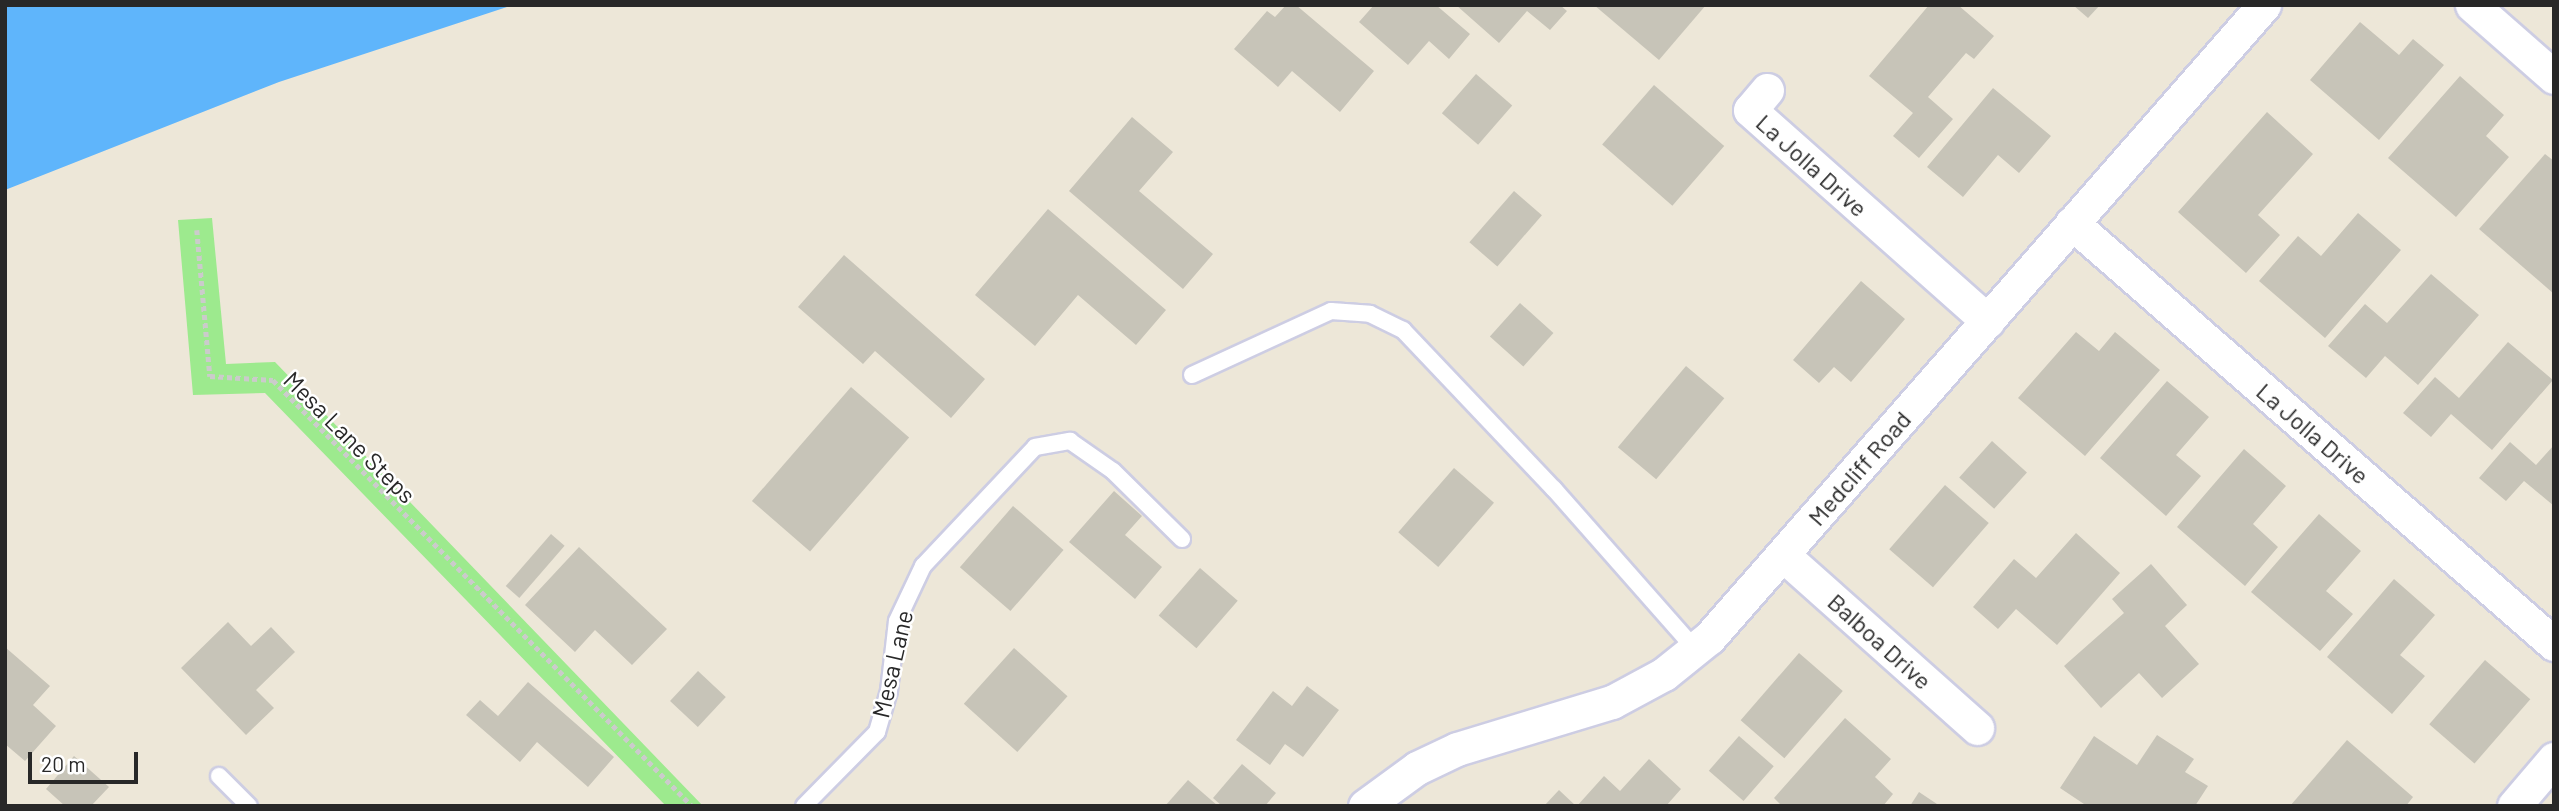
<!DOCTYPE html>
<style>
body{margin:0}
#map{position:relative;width:2559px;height:811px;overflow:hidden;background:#ede7d8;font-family:Barlow,sans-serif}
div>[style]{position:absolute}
.green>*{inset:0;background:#9dea8e}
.water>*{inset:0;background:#5fb5fb}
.building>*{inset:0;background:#c7c4b8;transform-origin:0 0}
.path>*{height:4.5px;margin-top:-2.25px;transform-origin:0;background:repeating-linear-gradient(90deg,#cbcbcb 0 5px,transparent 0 8.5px)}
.roads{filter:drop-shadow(2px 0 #cdcde3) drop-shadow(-2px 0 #cdcde3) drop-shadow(0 2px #cdcde3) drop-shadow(0 -2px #cdcde3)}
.service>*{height:16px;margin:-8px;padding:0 8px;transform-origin:8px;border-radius:8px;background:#fff}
.minor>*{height:33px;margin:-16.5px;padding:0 16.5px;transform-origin:16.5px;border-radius:16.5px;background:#fff}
span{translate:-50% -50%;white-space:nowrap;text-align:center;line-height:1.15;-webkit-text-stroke:5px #fff;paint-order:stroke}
.street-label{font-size:24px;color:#282828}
.frame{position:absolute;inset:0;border:7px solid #282828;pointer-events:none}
.scale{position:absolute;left:28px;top:752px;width:110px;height:32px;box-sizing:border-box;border:4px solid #282828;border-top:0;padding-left:9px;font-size:21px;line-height:24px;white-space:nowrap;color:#282828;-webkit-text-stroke:5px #fff;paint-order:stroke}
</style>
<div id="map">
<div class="green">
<div style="clip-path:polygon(212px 218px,226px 364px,275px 362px,703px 806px,666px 806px,265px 393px,193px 395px,178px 220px)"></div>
</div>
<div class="water">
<div style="clip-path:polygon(5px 5px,513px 5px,279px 82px,5px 190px)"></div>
</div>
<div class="building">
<div style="clip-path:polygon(1286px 5px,1296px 5px,1374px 71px,1340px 112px,1292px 71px,1278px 87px,1234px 49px,1267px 11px,1275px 17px)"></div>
<div style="clip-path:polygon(1374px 5px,1436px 5px,1470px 34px,1449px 59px,1429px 41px,1408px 65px,1359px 22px)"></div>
<div style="clip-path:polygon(1456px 5px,1560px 5px,1567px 11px,1550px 30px,1527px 11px,1499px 43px)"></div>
<div style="clip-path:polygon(1594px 5px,1706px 5px,1659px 60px)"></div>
<div style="clip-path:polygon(1929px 5px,1958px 5px,1994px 36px,1974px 59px,1966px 53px,1928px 97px,1953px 119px,1919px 158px,1893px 136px,1913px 113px,1869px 76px)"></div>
<div style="clip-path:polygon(2073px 5px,2100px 5px,2088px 18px)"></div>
<div style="clip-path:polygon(2360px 22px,2399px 55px,2413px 39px,2444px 65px,2379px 140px,2310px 80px)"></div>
<div style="left:1476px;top:74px;width:48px;height:52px;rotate:41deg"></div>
<div style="clip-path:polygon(2460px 76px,2504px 115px,2486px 136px,2509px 157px,2456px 217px,2388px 158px)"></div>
<div style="left:1654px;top:85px;width:93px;height:79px;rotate:41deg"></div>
<div style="clip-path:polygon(1993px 88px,2051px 136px,2019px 173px,1998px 155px,1963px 197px,1927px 167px)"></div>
<div style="clip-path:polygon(2267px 112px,2313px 154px,2258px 215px,2280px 235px,2246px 273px,2178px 212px)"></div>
<div style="clip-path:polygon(1132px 117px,1173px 152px,1139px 191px,1213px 254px,1183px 289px,1069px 191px)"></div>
<div style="clip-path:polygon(2545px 154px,2554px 161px,2554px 294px,2479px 229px)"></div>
<div style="left:1514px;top:191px;width:37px;height:68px;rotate:41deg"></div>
<div style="clip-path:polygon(1048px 209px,1166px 310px,1136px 345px,1078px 295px,1035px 346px,975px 295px)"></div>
<div style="clip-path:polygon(2358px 213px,2401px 250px,2325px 338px,2259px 281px,2298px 236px,2321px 256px)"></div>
<div style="clip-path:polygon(844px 255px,985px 379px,951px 418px,875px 351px,863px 364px,798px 307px)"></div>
<div style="clip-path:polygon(2431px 274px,2479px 315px,2418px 385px,2385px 356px,2366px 378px,2328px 346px,2365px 304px,2387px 323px)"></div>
<div style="clip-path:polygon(1861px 281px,1905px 319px,1851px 382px,1834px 367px,1819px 383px,1793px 360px)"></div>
<div style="left:1520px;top:303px;width:45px;height:45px;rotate:42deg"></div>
<div style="clip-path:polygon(2076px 332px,2099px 351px,2115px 332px,2160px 370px,2085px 456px,2018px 398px)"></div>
<div style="clip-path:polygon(2508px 342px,2553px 380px,2492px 450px,2451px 414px,2431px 437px,2403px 413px,2435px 377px,2459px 398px)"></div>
<div style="left:1686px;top:366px;width:50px;height:106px;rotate:40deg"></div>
<div style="clip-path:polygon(2167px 381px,2209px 417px,2176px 455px,2201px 476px,2166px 516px,2100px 458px)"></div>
<div style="left:851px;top:387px;width:77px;height:151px;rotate:41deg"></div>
<div style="left:1992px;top:441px;width:47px;height:49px;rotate:42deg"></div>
<div style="clip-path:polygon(2510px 442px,2536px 465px,2554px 445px,2554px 506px,2524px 481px,2506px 501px,2479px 478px)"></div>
<div style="clip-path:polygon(2244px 449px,2286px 486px,2253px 524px,2278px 547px,2245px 586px,2177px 527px)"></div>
<div style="left:1454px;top:468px;width:53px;height:85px;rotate:41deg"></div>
<div style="left:1945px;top:485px;width:58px;height:85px;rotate:41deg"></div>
<div style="clip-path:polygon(1114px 491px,1142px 516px,1125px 535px,1162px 567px,1135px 599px,1069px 542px)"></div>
<div style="left:1013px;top:506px;width:67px;height:81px;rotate:41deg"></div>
<div style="clip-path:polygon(2319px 514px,2361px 551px,2326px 591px,2353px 614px,2320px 651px,2251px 592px)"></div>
<div style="clip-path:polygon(2076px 533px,2120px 573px,2057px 645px,2016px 609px,1998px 629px,1973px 607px,2014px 559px,2036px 578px)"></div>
<div style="left:551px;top:534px;width:18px;height:69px;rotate:41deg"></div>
<div style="clip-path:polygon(579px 547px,667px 629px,632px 665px,595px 630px,575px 652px,525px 605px)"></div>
<div style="clip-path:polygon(2151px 564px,2187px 605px,2165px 626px,2199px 664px,2162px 698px,2139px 673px,2101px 708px,2064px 666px,2124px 613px,2112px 599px)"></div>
<div style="left:1200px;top:568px;width:50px;height:63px;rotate:41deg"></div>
<div style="clip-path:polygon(2394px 579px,2435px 615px,2400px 655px,2425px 676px,2392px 714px,2327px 657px)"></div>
<div style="clip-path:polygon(228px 622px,251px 646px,271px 627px,295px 652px,256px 690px,274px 708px,246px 735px,181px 668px)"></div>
<div style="clip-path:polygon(5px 647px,50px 686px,33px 705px,56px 726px,25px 761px,5px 744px)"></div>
<div style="left:1014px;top:648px;width:72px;height:75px;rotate:42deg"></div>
<div style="left:1799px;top:653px;width:58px;height:89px;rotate:41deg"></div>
<div style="left:2485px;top:660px;width:60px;height:85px;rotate:41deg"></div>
<div style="left:698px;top:671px;width:38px;height:41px;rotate:43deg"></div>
<div style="clip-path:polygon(528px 682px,614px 757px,588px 787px,537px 742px,520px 762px,466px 715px,480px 700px,498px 716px)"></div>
<div style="clip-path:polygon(1307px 686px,1339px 710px,1303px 757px,1285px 744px,1270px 765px,1236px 740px,1273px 691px,1292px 706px)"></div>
<div style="clip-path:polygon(1845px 718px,1891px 759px,1875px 777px,1893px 794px,1883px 806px,1782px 806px,1774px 798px)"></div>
<div style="clip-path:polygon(2157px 735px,2194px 759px,2185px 772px,2208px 786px,2195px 806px,2087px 806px,2060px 788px,2094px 736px,2137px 765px)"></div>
<div style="left:1739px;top:736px;width:46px;height:46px;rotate:41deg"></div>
<div style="clip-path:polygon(2347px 740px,2413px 797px,2406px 806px,2290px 806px)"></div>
<div style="clip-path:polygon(74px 756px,109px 787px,91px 806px,65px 806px,46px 789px)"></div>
<div style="clip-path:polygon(1649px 759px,1681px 789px,1666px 806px,1577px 806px,1604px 776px,1620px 791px)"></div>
<div style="clip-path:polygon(1242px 764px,1276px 793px,1265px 806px,1222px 806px,1213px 798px)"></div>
<div style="clip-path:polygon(1188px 780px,1218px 806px,1165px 806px)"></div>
<div style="clip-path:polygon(1559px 790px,1576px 806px,1544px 806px)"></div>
<div style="clip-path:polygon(1919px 792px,1940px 806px,1910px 806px)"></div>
</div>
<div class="path">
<div style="left:197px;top:230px;width:147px;rotate:84.9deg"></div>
<div style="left:210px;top:376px;width:63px;rotate:3.6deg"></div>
<div style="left:273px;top:380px;width:598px;rotate:45.47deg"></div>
</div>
<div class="roads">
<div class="service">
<div style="left:1192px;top:375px;width:153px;rotate:-24.7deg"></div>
<div style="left:1331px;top:311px;width:39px;rotate:4deg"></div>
<div style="left:1370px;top:314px;width:37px;rotate:26deg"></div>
<div style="left:1403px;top:330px;width:219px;rotate:46.5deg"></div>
<div style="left:1554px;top:489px;width:213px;rotate:48.6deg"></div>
<div style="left:219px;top:776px;width:42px;rotate:45deg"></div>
<div style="left:804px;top:806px;width:104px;rotate:-45.4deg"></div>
<div style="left:877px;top:732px;width:43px;rotate:-73.7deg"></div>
<div style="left:889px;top:691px;width:70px;rotate:-83.5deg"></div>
<div style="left:897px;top:621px;width:61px;rotate:-64.7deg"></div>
<div style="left:923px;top:566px;width:163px;rotate:-46.7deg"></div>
<div style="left:1035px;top:447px;width:36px;rotate:-10deg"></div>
<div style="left:1070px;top:441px;width:52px;rotate:34.9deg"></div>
<div style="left:1113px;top:471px;width:97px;rotate:44.6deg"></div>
</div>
<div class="minor">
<div style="left:2472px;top:5px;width:109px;rotate:41.3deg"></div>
<div style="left:1767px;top:90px;width:26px;rotate:130deg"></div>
<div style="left:1750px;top:110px;width:318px;rotate:41.6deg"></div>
<div style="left:2072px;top:223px;width:640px;rotate:41.14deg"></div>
<div style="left:1783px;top:555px;width:260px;rotate:41.7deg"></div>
<div style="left:1365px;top:806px;width:64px;rotate:-36.2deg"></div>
<div style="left:1417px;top:768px;width:44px;rotate:-25.4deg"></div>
<div style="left:1457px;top:749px;width:162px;rotate:-16.9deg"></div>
<div style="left:1612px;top:702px;width:59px;rotate:-28.3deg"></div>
<div style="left:1664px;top:674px;width:58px;rotate:-38.7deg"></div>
<div style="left:1709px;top:638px;width:842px;rotate:-48.76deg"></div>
<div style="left:2514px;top:806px;width:62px;rotate:-49.6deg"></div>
</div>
</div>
<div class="street-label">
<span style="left:1812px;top:165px;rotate:42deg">La Jolla Drive</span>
<span style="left:2313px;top:433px;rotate:41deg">La Jolla Drive</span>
<span style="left:350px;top:437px;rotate:45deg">Mesa Lane Steps</span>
<span style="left:1859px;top:468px;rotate:-49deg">Medcliff Road</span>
<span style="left:1880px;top:641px;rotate:42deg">Balboa Drive</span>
<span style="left:892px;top:664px;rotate:-77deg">Mesa Lane</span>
</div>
<div class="frame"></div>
<div class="scale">20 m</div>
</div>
